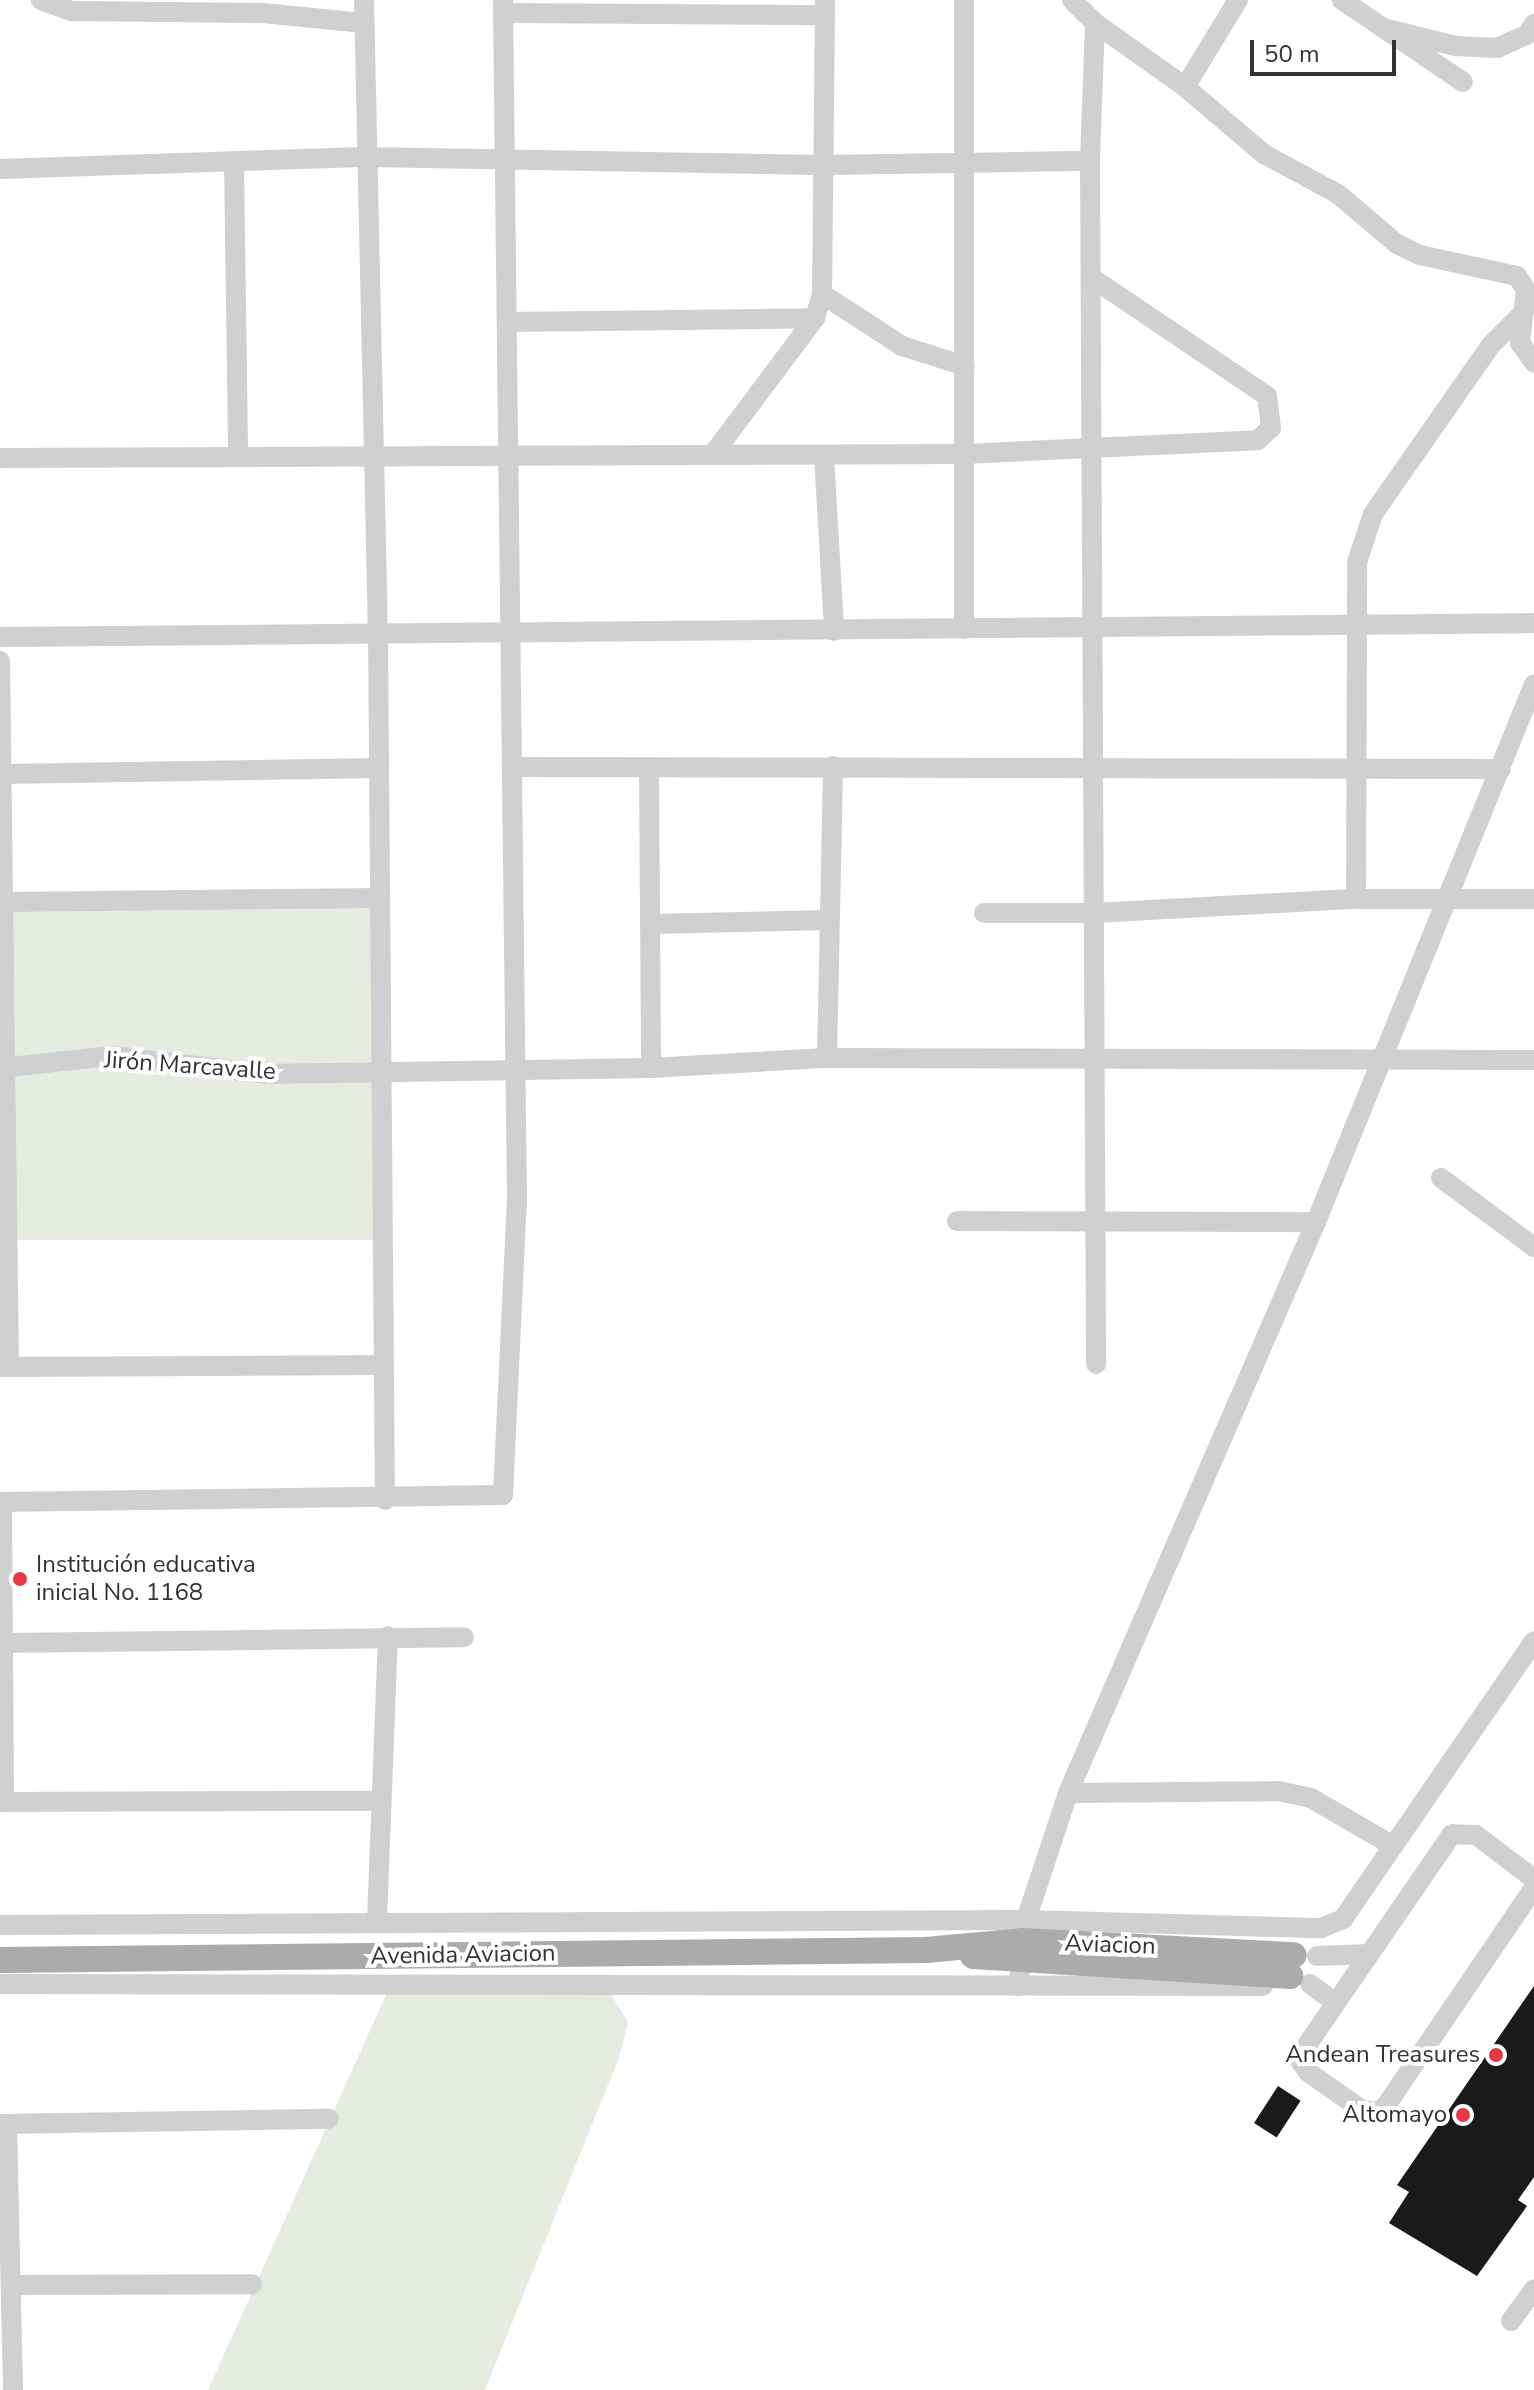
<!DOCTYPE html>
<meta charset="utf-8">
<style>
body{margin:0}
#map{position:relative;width:1534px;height:2390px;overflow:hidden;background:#fff;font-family:"Nunito Sans",sans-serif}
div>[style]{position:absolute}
.green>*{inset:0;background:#e6ecdf;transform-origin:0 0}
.building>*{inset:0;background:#1a1a1a;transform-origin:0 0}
.minor>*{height:20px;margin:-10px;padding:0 10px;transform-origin:10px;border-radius:10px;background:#d0d0d0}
.major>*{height:26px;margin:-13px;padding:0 13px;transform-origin:13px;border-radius:13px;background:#ababab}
.dots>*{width:22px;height:22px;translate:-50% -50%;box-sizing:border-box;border:4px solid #fff;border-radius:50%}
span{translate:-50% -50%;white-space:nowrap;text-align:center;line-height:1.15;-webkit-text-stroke:8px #fff;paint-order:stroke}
.street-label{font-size:24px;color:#333}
.poi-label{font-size:24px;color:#333}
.left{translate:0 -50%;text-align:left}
.right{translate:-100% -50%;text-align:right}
.scale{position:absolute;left:1250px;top:40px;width:146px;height:36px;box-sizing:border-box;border:4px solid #333;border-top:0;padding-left:10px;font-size:24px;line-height:28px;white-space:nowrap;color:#333;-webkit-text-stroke:6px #fff;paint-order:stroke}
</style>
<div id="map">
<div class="green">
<div style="left:380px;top:898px;width:342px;height:377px;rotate:90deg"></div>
<div style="clip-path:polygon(602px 1980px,628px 2022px,620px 2055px,485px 2390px,208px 2390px,390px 1986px)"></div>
</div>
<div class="building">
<div style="clip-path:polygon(1534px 1986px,1534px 2177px,1518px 2200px,1527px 2206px,1477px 2276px,1389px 2223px,1409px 2192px,1397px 2185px)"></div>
<div style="left:1278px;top:2086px;width:27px;height:44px;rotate:33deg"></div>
</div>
<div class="minor">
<div style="left:41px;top:0;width:33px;rotate:20deg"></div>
<div style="left:72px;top:11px;width:191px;rotate:0.6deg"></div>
<div style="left:263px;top:13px;width:101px;rotate:5.7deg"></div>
<div style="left:364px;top:0;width:635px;rotate:88.74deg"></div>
<div style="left:378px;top:635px;width:865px;rotate:89.54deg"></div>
<div style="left:1072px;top:0;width:33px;rotate:45deg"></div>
<div style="left:1095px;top:23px;width:138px;rotate:92.1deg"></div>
<div style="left:1090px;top:161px;width:1203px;rotate:89.71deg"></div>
<div style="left:1342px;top:0;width:146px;rotate:34.1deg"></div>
<div style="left:504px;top:13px;width:321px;rotate:0.4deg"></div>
<div style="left:1095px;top:23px;width:110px;rotate:35.4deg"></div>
<div style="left:1185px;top:87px;width:104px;rotate:40.3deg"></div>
<div style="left:1264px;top:154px;width:84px;rotate:28.4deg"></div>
<div style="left:1338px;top:194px;width:77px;rotate:40.3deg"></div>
<div style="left:1397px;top:244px;width:25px;rotate:26deg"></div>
<div style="left:1420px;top:255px;width:99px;rotate:12.2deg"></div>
<div style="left:1517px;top:276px;width:17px;rotate:57deg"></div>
<div style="left:1526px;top:290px;width:53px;rotate:96.5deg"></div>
<div style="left:1520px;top:343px;width:24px;rotate:54deg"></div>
<div style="left:1383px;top:28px;width:75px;rotate:13.9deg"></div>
<div style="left:1456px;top:46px;width:41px;rotate:2.8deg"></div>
<div style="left:1497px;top:48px;width:34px;rotate:-24deg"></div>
<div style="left:1528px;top:34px;width:12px;rotate:-59deg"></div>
<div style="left:1185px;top:87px;width:102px;rotate:-58.7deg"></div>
<div style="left:234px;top:161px;width:295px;rotate:89.2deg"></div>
<div style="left:0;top:169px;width:364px;rotate:-1.9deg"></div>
<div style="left:364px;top:157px;width:460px;rotate:1deg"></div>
<div style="left:824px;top:165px;width:266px;rotate:-0.9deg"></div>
<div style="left:822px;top:294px;width:95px;rotate:33deg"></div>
<div style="left:902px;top:346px;width:66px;rotate:17.6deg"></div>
<div style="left:509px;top:322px;width:306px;rotate:-0.7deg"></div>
<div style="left:713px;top:454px;width:170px;rotate:-53.1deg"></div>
<div style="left:815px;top:318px;width:25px;rotate:-74deg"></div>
<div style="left:822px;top:294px;width:294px;rotate:-89.4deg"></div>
<div style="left:824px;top:455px;width:176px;rotate:86.7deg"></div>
<div style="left:0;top:458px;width:965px;rotate:-0.24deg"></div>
<div style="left:965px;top:454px;width:293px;rotate:-2.7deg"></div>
<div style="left:1258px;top:440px;width:18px;rotate:-43deg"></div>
<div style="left:1271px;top:428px;width:32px;rotate:-97deg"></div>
<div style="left:1267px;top:396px;width:211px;rotate:-146deg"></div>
<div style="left:964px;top:629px;width:629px;rotate:-90deg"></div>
<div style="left:0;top:637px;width:1534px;rotate:-0.52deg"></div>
<div style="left:0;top:661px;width:706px;rotate:89.27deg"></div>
<div style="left:513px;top:767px;width:988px;rotate:0.12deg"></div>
<div style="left:649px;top:768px;width:300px;rotate:89.6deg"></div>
<div style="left:2px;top:774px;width:377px;rotate:-0.9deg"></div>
<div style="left:1356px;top:899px;width:337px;rotate:-89.8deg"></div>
<div style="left:1357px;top:562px;width:51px;rotate:-71.6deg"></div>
<div style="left:1373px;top:514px;width:205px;rotate:-55.1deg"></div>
<div style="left:1490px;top:346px;width:48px;rotate:-45deg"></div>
<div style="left:3px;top:902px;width:377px;rotate:-0.6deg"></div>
<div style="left:984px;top:913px;width:110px"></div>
<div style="left:1094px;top:913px;width:262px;rotate:-3.1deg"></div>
<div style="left:1356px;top:899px;width:178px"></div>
<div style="left:650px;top:924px;width:179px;rotate:-1.3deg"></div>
<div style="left:827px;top:1058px;width:292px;rotate:-88.8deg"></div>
<div style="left:0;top:1068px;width:112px;rotate:-6.2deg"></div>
<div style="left:111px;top:1056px;width:156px;rotate:6.6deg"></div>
<div style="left:266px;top:1074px;width:385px;rotate:-0.9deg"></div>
<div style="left:651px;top:1068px;width:176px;rotate:-3.3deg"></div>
<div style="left:827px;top:1058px;width:707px;rotate:0.16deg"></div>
<div style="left:1441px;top:1178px;width:116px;rotate:36.6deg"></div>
<div style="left:957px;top:1221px;width:359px;rotate:0.2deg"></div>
<div style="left:0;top:1367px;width:383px;rotate:-0.3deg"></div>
<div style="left:0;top:1502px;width:503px;rotate:-0.8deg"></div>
<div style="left:503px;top:1495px;width:292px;rotate:-87.3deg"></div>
<div style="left:517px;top:1203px;width:1203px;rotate:-90.67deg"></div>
<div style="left:2px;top:1502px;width:300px;rotate:89.6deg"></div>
<div style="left:3px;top:1643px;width:461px;rotate:-0.7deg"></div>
<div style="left:1068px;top:1793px;width:210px;rotate:-0.5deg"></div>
<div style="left:1278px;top:1791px;width:34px;rotate:12deg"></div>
<div style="left:1311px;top:1798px;width:95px;rotate:30.3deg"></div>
<div style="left:0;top:1802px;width:381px;rotate:-0.2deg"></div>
<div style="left:1534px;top:1879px;width:73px;rotate:-142.8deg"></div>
<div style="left:1476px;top:1835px;width:24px;rotate:-178deg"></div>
<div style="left:1452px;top:1834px;width:260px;rotate:124.5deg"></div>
<div style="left:1305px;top:2048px;width:15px;rotate:106deg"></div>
<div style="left:1301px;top:2062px;width:12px;rotate:55deg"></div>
<div style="left:1308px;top:2072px;width:66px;rotate:35.1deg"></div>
<div style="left:1362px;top:2110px;width:14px;rotate:8deg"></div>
<div style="left:1376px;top:2112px;width:10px;rotate:-29deg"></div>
<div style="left:1385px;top:2107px;width:265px;rotate:-55.8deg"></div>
<div style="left:377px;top:1921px;width:285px;rotate:-87.8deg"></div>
<div style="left:0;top:1925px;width:1026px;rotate:-0.28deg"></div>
<div style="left:1026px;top:1920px;width:295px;rotate:1.6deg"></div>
<div style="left:1321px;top:1928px;width:24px;rotate:-22deg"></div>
<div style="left:1343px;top:1919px;width:337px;rotate:-55.5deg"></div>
<div style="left:1317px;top:1956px;width:52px;rotate:-2.2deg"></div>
<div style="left:0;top:1984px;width:1263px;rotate:0.09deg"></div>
<div style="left:1310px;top:1984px;width:31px;rotate:36deg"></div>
<div style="left:1018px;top:1986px;width:66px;rotate:-83.1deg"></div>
<div style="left:1026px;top:1920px;width:134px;rotate:-71.7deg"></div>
<div style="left:1068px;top:1793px;width:623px;rotate:-66.52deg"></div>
<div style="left:1316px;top:1222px;width:580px;rotate:-67.94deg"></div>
<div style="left:0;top:2124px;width:329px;rotate:-0.9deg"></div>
<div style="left:7px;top:2124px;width:266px;rotate:88.7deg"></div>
<div style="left:12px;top:2285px;width:240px;rotate:-0.2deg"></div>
<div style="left:1511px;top:2321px;width:39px;rotate:-54deg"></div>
</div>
<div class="major">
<div style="left:973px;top:1956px;width:318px;rotate:3.6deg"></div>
<div style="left:0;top:1960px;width:926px;rotate:-0.62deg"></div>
<div style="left:926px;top:1950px;width:97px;rotate:-5.3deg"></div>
<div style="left:1023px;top:1941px;width:271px;rotate:3deg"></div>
</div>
<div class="dots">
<div style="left:20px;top:1579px;background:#e63946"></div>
<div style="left:1496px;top:2055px;background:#e63946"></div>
<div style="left:1463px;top:2115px;background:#e63946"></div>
</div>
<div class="street-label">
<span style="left:190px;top:1066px;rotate:4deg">Jirón Marcavalle</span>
<span style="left:1110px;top:1945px;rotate:2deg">Aviacion</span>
<span style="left:463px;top:1955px;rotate:-1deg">Avenida Aviacion</span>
</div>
<div class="poi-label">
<span class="left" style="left:36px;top:1579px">Institución educativa<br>inicial No. 1168</span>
<span class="right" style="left:1480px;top:2055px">Andean Treasures</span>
<span class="right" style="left:1447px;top:2115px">Altomayo</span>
</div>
<div class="scale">50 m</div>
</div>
